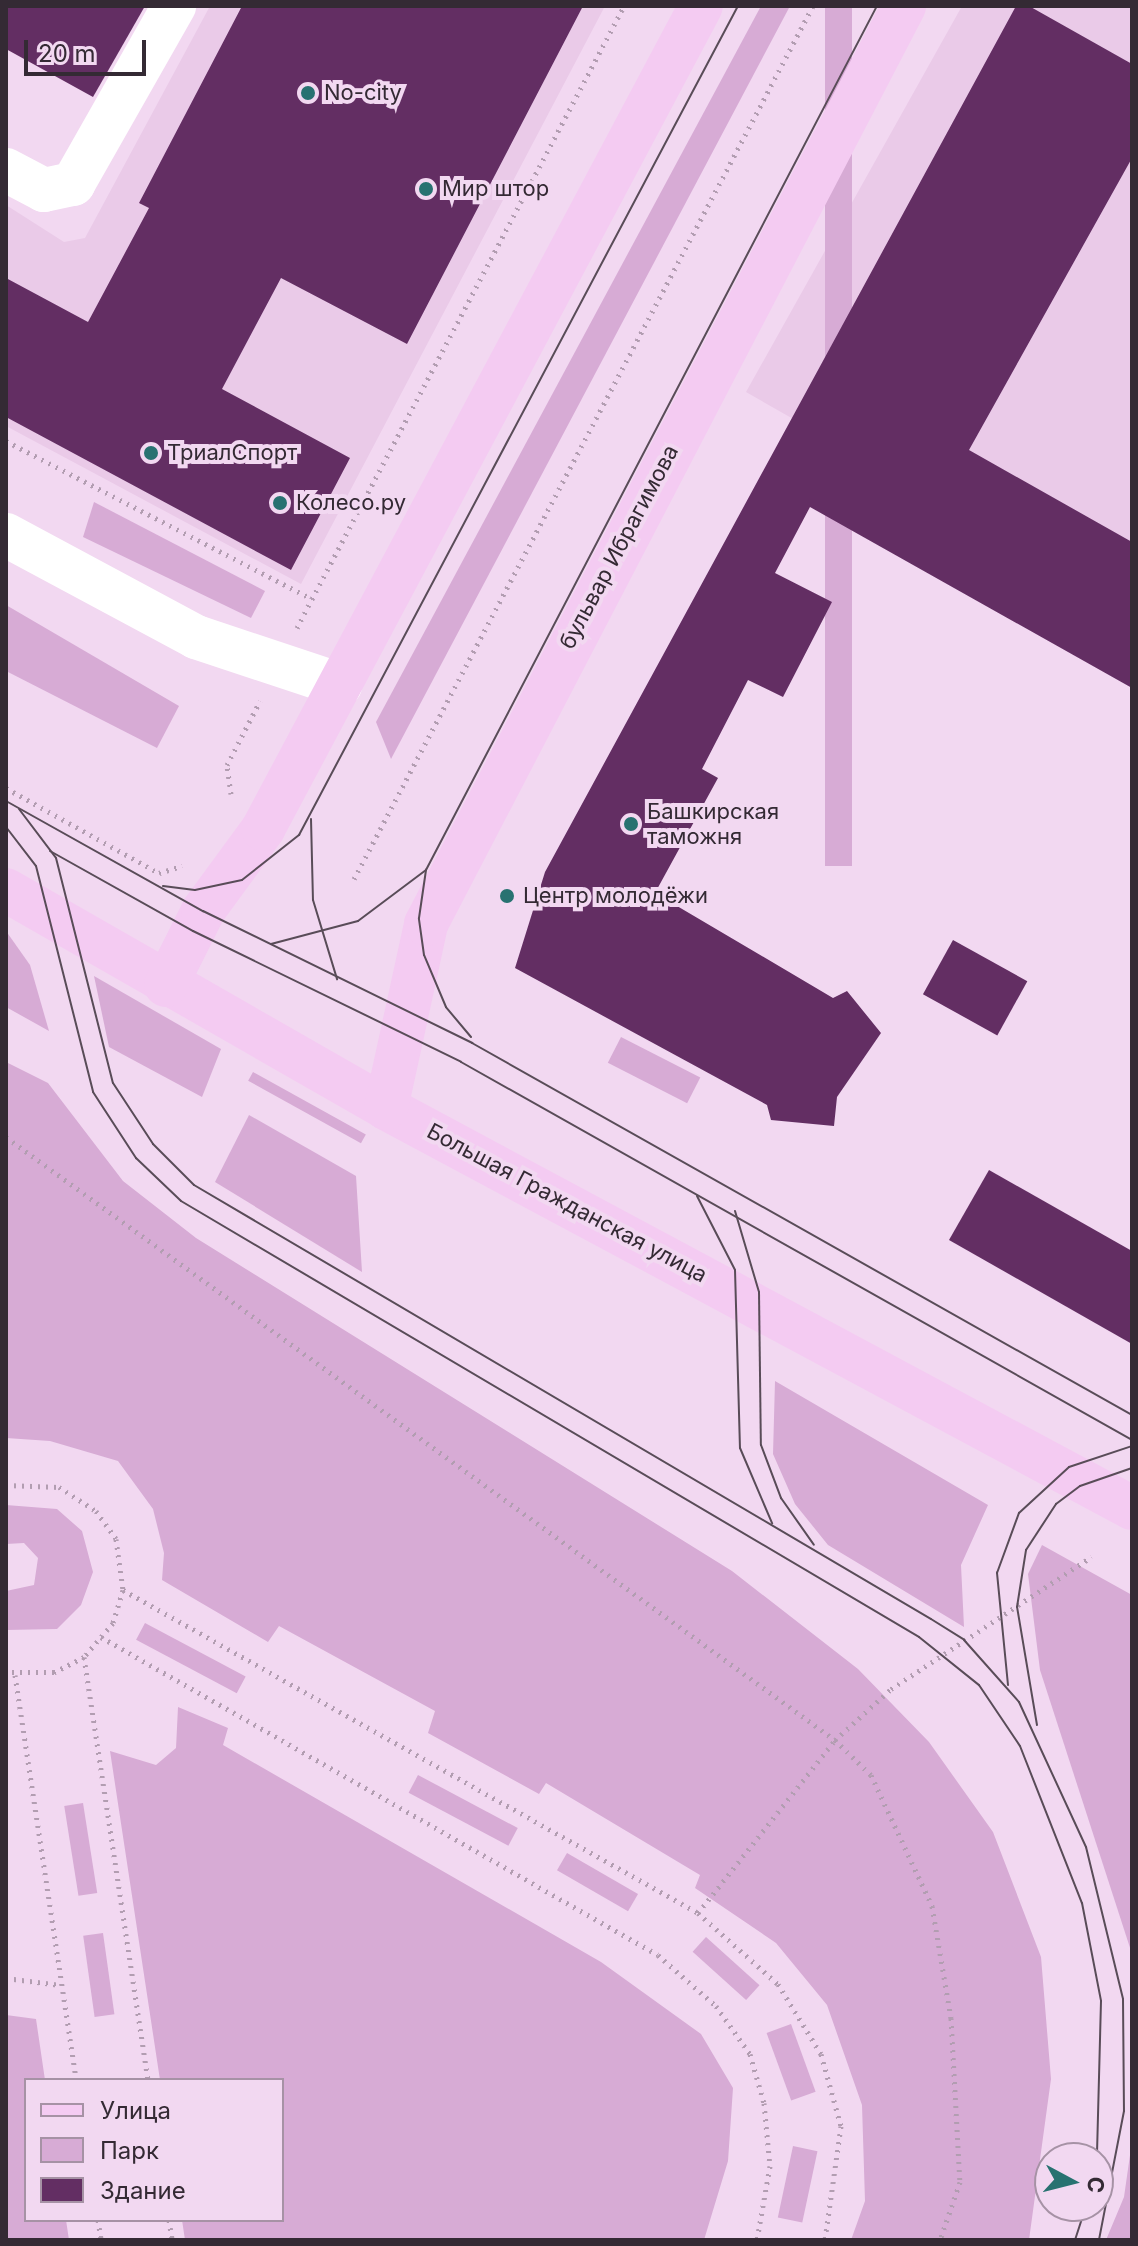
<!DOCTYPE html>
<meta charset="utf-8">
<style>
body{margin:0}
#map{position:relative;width:1138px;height:2246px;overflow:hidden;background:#f2d8f1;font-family:Inter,sans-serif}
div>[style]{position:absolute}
.built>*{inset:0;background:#eacae8}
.green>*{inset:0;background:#d7abd5;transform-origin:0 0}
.building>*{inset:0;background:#632e63;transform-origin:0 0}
.path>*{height:5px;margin-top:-2.5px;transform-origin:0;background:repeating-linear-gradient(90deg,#b29db1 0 2px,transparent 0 8px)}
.minor>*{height:44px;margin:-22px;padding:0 22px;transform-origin:22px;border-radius:22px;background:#fff}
.major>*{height:44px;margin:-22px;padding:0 22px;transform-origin:22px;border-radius:22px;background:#f4cbf2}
.tram>*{height:2px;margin:-1px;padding:0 1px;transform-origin:1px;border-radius:1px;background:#594c58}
.dots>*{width:22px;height:22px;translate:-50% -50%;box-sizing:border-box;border:4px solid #f2d8f1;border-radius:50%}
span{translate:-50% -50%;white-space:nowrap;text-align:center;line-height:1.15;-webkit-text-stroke:8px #f2d8f1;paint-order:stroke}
.poi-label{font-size:22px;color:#342a34}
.left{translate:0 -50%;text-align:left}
.street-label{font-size:22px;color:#342a34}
.frame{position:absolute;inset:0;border:8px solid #342a34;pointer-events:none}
.legend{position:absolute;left:24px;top:2078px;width:260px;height:144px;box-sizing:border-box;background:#f2d8f1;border:2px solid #a692a5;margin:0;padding:10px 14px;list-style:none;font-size:24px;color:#342a34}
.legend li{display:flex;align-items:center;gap:16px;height:40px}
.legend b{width:40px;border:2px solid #a692a5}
.north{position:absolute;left:1034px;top:2142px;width:80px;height:80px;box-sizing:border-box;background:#f2d8f1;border:2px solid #a692a5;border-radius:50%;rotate:97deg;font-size:22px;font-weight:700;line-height:32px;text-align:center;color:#342a34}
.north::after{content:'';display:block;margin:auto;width:28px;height:36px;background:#287271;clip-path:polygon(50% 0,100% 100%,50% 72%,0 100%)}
.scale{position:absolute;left:24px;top:40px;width:122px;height:36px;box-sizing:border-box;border:4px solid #342a34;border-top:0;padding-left:10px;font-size:24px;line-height:28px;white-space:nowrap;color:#342a34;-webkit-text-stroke:6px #f2d8f1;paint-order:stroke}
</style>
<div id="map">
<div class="built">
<div style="clip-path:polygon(210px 6px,605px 6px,301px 584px,6px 426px,6px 205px,64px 242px,85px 238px)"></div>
<div style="clip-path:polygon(962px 6px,1132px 6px,1132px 688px,795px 420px,746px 392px)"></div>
</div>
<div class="green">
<div style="clip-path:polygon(761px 6px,790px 6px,391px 759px,376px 722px)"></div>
<div style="left:825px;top:6px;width:27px;height:860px"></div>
<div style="clip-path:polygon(94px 502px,265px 591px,251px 618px,83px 537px)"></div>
<div style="clip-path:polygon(6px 605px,179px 706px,157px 748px,6px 671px)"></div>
<div style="clip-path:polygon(6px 931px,30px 965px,49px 1031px,6px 1007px)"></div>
<div style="clip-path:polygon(94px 976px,221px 1049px,202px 1097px,109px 1047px)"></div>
<div style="left:621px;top:1037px;width:89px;height:29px;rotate:27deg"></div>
<div style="clip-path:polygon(6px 1062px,48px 1083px,123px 1181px,196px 1238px,732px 1571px,858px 1669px,929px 1742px,993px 1832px,1041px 1957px,1051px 2079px,1029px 2240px,851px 2240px,865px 2201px,862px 2105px,827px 2005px,776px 1943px,695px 1888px,700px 1875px,546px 1783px,539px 1794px,428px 1733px,435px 1711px,279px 1626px,268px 1642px,162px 1580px,164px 1553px,153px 1509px,118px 1461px,50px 1441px,6px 1438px)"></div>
<div style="left:253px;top:1072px;width:129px;height:10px;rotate:29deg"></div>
<div style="clip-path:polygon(249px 1115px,356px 1176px,362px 1272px,215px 1182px)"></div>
<div style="clip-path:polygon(775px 1381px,988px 1505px,961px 1565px,964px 1627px,828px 1545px,795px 1504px,773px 1454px)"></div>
<div style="clip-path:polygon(6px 1505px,57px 1509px,82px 1531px,93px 1572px,81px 1605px,57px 1629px,6px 1630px,6px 1591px,34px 1585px,38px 1558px,24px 1543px,6px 1544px)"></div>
<div style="clip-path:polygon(1042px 1545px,1132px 1595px,1132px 1954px,1040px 1670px,1028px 1574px)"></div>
<div style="left:145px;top:1623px;width:114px;height:19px;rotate:28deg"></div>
<div style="clip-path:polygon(178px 1707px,228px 1728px,223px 1745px,601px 1962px,701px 2034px,733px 2088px,728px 2161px,704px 2240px,185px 2240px,182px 2220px,282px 2220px,282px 2080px,160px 2080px,110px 1751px,156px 1765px,176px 1748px)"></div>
<div style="left:418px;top:1775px;width:113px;height:20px;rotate:28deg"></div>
<div style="left:83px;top:1803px;width:91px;height:19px;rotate:81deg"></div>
<div style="left:567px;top:1853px;width:82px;height:20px;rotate:30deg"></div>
<div style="left:103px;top:1933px;width:82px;height:20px;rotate:82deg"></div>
<div style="left:706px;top:1937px;width:72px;height:20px;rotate:42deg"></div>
<div style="clip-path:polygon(6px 2015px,36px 2019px,45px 2080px,26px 2080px,26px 2220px,66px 2220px,69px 2240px,6px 2240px)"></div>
<div style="left:791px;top:2024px;width:72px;height:26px;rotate:70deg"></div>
<div style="clip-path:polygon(1132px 2141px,1132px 2240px,1106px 2240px,1124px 2197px)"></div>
<div style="left:793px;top:2146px;width:25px;height:73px;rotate:12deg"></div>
</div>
<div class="building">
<div style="clip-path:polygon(6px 6px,145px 6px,93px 97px,6px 49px)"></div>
<div style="clip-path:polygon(242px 6px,583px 6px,407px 344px,281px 278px,222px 389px,350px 458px,291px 570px,6px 417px,6px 278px,88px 322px,149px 208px,139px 203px)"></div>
<div style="clip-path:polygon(1016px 6px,1029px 6px,1132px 64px,1132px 158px,969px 450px,1132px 542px,1132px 688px,810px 507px,775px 573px,832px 602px,783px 697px,748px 680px,702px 769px,718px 778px,655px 893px,833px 998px,847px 991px,881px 1033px,837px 1097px,834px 1126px,771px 1120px,767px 1105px,515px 968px,545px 872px)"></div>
<div style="left:953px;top:940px;width:85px;height:62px;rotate:29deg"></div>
<div style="clip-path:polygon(989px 1170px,1132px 1251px,1132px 1344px,949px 1240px)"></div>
</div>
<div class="path">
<div style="left:6px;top:441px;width:344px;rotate:27.3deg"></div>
<div style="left:312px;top:599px;width:670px;rotate:-62.25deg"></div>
<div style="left:297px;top:628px;width:33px;rotate:-63deg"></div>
<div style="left:6px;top:788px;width:175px;rotate:29.1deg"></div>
<div style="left:159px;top:873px;width:24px;rotate:-17deg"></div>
<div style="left:231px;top:794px;width:29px;rotate:-98deg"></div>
<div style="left:227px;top:765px;width:72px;rotate:-62.7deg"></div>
<div style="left:354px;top:879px;width:986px;rotate:-62.27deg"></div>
<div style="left:6px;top:1137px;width:1025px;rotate:36.03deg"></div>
<div style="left:835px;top:1740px;width:50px;rotate:44.2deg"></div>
<div style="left:871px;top:1775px;width:145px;rotate:65deg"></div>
<div style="left:932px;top:1906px;width:114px;rotate:80.4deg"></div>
<div style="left:951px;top:2018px;width:164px;rotate:86.9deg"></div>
<div style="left:960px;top:2182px;width:61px;rotate:109deg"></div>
<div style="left:6px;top:1485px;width:53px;rotate:2.2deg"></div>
<div style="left:59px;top:1487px;width:44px;rotate:33deg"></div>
<div style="left:96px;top:1511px;width:34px;rotate:54deg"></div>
<div style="left:116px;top:1539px;width:51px;rotate:82.2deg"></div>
<div style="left:123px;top:1590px;width:34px;rotate:107deg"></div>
<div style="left:113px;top:1623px;width:45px;rotate:130.5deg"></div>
<div style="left:84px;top:1657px;width:34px;rotate:153deg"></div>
<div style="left:54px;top:1672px;width:48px;rotate:180deg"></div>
<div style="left:123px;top:1590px;width:660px;rotate:29.32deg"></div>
<div style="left:698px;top:1913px;width:107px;rotate:41.6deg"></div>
<div style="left:778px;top:1984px;width:82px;rotate:58.4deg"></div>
<div style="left:821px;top:2054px;width:75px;rotate:74.5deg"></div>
<div style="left:841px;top:2126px;width:115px;rotate:98deg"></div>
<div style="left:101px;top:1637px;width:641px;rotate:29.72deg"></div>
<div style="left:658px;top:1955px;width:77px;rotate:41.3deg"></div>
<div style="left:716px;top:2006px;width:59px;rotate:54.7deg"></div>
<div style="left:750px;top:2054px;width:51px;rotate:74.1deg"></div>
<div style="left:764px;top:2103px;width:63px;rotate:84.6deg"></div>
<div style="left:770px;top:2166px;width:75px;rotate:100deg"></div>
<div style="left:84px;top:1657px;width:428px;rotate:81.4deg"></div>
<div style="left:15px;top:1675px;width:410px;rotate:81.4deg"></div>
<div style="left:698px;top:1913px;width:221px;rotate:-51.6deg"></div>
<div style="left:835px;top:1740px;width:76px;rotate:-42.3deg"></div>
<div style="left:891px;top:1689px;width:240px;rotate:-33.4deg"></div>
<div style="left:6px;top:1978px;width:55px;rotate:7.3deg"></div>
<div style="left:98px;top:2220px;width:20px;rotate:81deg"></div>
<div style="left:169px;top:2220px;width:20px;rotate:81deg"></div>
</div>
<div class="minor">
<div style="left:6px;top:170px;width:43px;rotate:27.8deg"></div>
<div style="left:44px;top:190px;width:30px;rotate:-12deg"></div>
<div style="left:73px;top:184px;width:205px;rotate:-60.4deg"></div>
<div style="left:6px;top:535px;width:216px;rotate:28.2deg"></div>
<div style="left:196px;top:637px;width:152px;rotate:18.4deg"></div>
</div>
<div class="major">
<div style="left:6px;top:890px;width:438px;rotate:29.8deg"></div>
<div style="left:386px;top:1108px;width:846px;rotate:28.2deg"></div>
<div style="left:166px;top:985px;width:83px;rotate:-63.4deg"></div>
<div style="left:203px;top:911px;width:102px;rotate:-53.8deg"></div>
<div style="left:263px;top:829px;width:932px;rotate:-61.98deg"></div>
<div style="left:386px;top:1108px;width:188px;rotate:-77.7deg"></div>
<div style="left:426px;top:924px;width:1035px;rotate:-62.49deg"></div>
</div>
<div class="tram">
<div style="left:6px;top:801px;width:226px;rotate:29.2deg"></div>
<div style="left:203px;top:911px;width:300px;rotate:26.1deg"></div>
<div style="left:472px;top:1043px;width:758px;rotate:29.41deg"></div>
<div style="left:19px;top:809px;width:61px;rotate:52.9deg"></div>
<div style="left:56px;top:858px;width:232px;rotate:75.8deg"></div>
<div style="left:113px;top:1083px;width:73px;rotate:56.7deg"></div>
<div style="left:153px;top:1144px;width:58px;rotate:45deg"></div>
<div style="left:194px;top:1185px;width:855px;rotate:30.49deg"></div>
<div style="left:931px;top:1619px;width:39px;rotate:32deg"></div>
<div style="left:964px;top:1640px;width:83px;rotate:48.4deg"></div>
<div style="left:1019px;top:1702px;width:160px;rotate:65.2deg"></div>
<div style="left:1086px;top:1847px;width:156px;rotate:76.3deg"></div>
<div style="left:1123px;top:1999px;width:112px;rotate:89.5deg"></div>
<div style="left:1124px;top:2111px;width:131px;rotate:101deg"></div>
<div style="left:311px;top:819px;width:81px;rotate:88.6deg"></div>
<div style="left:313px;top:900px;width:83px;rotate:73.1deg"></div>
<div style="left:6px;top:827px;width:49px;rotate:52.4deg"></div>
<div style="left:36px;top:866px;width:233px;rotate:75.8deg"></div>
<div style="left:93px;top:1092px;width:79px;rotate:56.9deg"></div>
<div style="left:136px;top:1158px;width:62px;rotate:43.7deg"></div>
<div style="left:181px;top:1201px;width:857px;rotate:30.57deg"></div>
<div style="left:919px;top:1637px;width:77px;rotate:38.7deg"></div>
<div style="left:979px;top:1685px;width:73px;rotate:56.1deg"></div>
<div style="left:1020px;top:1746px;width:169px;rotate:68.5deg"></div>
<div style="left:1082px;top:1903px;width:100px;rotate:79deg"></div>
<div style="left:1101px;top:2001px;width:157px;rotate:91.5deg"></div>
<div style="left:50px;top:851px;width:164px;rotate:29.2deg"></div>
<div style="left:193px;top:931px;width:298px;rotate:26deg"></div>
<div style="left:461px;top:1062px;width:770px;rotate:29.39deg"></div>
<div style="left:163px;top:886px;width:32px;rotate:7deg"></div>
<div style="left:195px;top:890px;width:48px;rotate:-12deg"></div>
<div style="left:242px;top:880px;width:73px;rotate:-38.3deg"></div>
<div style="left:299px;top:835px;width:938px;rotate:-62.1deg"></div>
<div style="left:271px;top:944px;width:90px;rotate:-14.8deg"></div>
<div style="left:358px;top:921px;width:85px;rotate:-36.9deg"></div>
<div style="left:471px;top:1037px;width:39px;rotate:-130deg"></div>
<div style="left:446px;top:1007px;width:56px;rotate:-112.9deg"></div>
<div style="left:424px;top:955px;width:37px;rotate:-98deg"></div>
<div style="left:419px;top:918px;width:49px;rotate:-81.7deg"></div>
<div style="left:426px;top:870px;width:975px;rotate:-62.44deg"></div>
<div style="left:697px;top:1196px;width:83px;rotate:62.8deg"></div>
<div style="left:735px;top:1270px;width:178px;rotate:88.4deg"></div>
<div style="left:740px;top:1448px;width:82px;rotate:66.9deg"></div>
<div style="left:735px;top:1211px;width:84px;rotate:73.5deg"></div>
<div style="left:759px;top:1292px;width:153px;rotate:89.3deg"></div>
<div style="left:761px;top:1445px;width:57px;rotate:69.3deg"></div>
<div style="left:781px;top:1498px;width:57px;rotate:54.9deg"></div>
<div style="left:1008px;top:1685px;width:113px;rotate:-95.6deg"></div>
<div style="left:997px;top:1573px;width:64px;rotate:-69.9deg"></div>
<div style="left:1019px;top:1513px;width:68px;rotate:-42.6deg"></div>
<div style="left:1069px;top:1467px;width:66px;rotate:-18.4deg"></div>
<div style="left:1037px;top:1725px;width:120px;rotate:-99.6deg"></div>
<div style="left:1017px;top:1607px;width:58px;rotate:-81deg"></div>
<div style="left:1026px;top:1550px;width:55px;rotate:-56.9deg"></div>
<div style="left:1056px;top:1504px;width:30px;rotate:-37deg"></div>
<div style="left:1080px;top:1486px;width:55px;rotate:-19.1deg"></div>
<div style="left:1075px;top:2240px;width:36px;rotate:-72deg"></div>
</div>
<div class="dots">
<div style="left:308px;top:93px;background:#287271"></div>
<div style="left:426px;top:189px;background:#287271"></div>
<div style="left:151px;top:453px;background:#287271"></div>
<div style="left:280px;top:503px;background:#287271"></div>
<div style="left:631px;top:824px;background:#287271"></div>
<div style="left:507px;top:896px;background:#287271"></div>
</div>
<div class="poi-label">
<span class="left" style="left:324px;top:93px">No-city</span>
<span class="left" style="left:442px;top:189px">Мир штор</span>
<span class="left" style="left:167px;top:453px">ТриалСпорт</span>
<span class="left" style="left:296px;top:503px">Колесо.ру</span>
<span class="left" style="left:647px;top:824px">Башкирская<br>таможня</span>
<span class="left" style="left:523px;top:896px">Центр молодёжи</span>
</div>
<div class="street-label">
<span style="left:619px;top:547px;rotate:-62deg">бульвар Ибрагимова</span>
<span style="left:567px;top:1203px;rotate:28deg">Большая Гражданская улица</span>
</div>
<div class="frame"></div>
<ul class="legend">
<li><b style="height:10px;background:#f4cbf2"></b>Улица</li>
<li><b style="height:22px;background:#d7abd5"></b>Парк</li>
<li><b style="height:22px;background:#632e63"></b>Здание</li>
</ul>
<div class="north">С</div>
<div class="scale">20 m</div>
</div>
